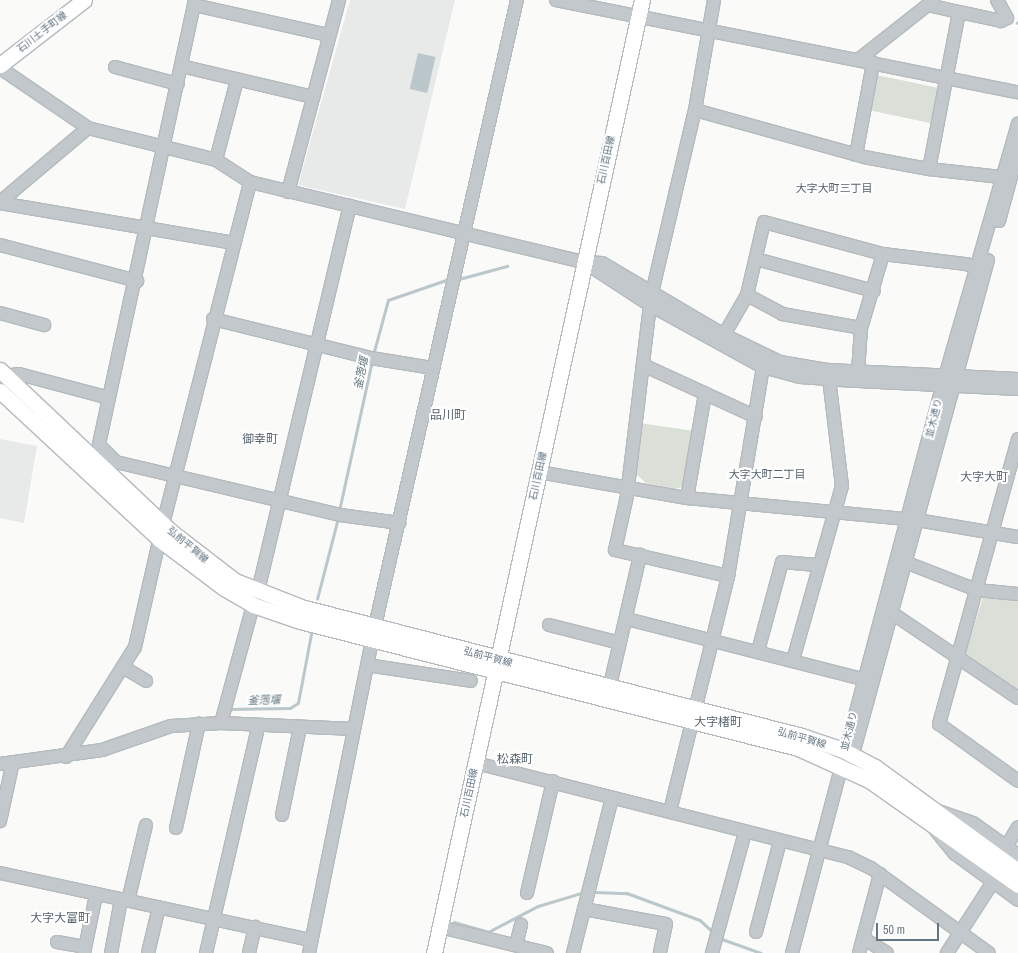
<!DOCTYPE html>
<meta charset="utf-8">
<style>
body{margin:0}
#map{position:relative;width:1018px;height:953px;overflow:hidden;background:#fafaf8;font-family:"Archivo Narrow","Noto Sans JP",sans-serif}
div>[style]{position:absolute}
.built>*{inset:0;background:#e8e9e9}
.green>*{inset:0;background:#dadfd7;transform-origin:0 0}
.water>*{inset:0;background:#bbc7cb;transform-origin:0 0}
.stream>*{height:2.5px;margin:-1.25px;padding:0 1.25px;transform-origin:1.25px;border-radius:1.25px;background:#bbc7cb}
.roads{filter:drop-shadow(1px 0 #b5babe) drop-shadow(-1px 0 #b5babe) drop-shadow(0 1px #b5babe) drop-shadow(0 -1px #b5babe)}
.minor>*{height:12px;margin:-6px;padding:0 6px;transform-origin:6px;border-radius:6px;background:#c3c8cc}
.major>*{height:15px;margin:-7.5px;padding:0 7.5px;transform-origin:7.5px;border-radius:7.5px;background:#fff}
span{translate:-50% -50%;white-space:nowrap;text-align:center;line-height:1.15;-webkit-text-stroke:4px #fff;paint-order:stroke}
.street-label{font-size:10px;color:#657683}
.neighbourhood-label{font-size:11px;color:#57646e}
.water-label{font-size:11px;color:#60757c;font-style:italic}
.quarter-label{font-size:12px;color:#57646e}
.scale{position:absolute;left:876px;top:923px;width:63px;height:18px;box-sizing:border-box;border:2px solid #657683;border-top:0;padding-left:5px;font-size:12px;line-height:14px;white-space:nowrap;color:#657683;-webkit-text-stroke:3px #fff;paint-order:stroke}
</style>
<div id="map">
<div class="built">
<div style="clip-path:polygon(350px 0,455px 0,405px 209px,298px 185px)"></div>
<div style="clip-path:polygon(0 439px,37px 446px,24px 523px,0 518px)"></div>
</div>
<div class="green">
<div style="left:877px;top:75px;width:63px;height:36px;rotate:12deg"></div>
<div style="clip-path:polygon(640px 423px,694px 431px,686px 485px,676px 489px,646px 483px,635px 473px)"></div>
<div style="clip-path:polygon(983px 597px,1018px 599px,1018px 690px,965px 654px)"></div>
</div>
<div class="water">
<div style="left:418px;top:53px;width:18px;height:37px;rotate:13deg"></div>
</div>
<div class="stream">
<div style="left:1017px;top:23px;width:1px;rotate:-45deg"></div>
<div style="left:459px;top:279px;width:50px;rotate:-15.2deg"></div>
<div style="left:373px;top:355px;width:57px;rotate:-74.7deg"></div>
<div style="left:388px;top:300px;width:61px;rotate:-19deg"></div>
<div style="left:339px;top:511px;width:154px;rotate:-77.6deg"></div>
<div style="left:317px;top:599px;width:84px;rotate:-75.5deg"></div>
<div style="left:230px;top:709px;width:60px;rotate:-1deg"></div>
<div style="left:290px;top:708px;width:9px;rotate:-32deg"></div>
<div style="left:298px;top:703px;width:70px;rotate:-79.3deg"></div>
<div style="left:595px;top:892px;width:32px;rotate:2deg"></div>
<div style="left:627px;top:893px;width:78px;rotate:20.3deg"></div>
<div style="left:700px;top:920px;width:16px;rotate:43deg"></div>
<div style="left:454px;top:922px;width:35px;rotate:16deg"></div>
<div style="left:488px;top:932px;width:56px;rotate:-27.5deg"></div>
<div style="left:538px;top:906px;width:45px;rotate:-16.8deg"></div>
<div style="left:722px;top:939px;width:41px;rotate:19.7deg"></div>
</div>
<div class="roads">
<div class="minor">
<div style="left:195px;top:0;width:455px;rotate:102.2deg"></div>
<div style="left:99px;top:445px;width:24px;rotate:45deg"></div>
<div style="left:116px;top:462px;width:230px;rotate:13.3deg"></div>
<div style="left:340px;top:515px;width:60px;rotate:7.7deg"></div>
<div style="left:556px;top:0;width:471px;rotate:11.3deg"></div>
<div style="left:997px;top:0;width:21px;rotate:61deg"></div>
<div style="left:1007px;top:18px;width:7px;rotate:153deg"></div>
<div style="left:1001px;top:21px;width:43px;rotate:-167.9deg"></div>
<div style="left:959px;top:12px;width:160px;rotate:100.8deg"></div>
<div style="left:929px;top:169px;width:81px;rotate:6.4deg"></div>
<div style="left:194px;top:5px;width:137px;rotate:12.6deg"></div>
<div style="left:928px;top:5px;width:32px;rotate:13deg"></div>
<div style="left:858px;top:60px;width:97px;rotate:-38.3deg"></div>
<div style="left:0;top:63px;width:11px;rotate:56deg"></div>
<div style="left:6px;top:72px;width:99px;rotate:34.3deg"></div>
<div style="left:88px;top:128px;width:132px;rotate:14deg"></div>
<div style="left:216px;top:160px;width:40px;rotate:32.9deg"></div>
<div style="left:250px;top:182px;width:343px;rotate:13.5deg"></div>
<div style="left:584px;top:262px;width:18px;rotate:3deg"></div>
<div style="left:602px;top:263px;width:142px;rotate:30.5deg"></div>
<div style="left:724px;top:335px;width:62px;rotate:25.7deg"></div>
<div style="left:780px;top:362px;width:49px;rotate:9.5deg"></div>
<div style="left:828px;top:370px;width:190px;rotate:2.7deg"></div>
<div style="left:181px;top:66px;width:136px;rotate:13.2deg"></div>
<div style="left:115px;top:67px;width:65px;rotate:15.1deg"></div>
<div style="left:695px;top:110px;width:175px;rotate:15.5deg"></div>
<div style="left:864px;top:157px;width:66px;rotate:10.5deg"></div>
<div style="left:856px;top:155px;width:94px;rotate:-79.5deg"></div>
<div style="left:216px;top:160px;width:83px;rotate:-75.3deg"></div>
<div style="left:288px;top:192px;width:199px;rotate:-75.1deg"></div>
<div style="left:0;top:202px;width:115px;rotate:-40.1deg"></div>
<div style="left:0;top:203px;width:236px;rotate:9.7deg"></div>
<div style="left:999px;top:221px;width:73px;rotate:-74.8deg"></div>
<div style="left:0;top:245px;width:142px;rotate:14.7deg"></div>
<div style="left:756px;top:259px;width:122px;rotate:15.2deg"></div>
<div style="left:584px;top:262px;width:79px;rotate:33.1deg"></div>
<div style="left:650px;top:305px;width:129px;rotate:28.8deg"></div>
<div style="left:763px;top:367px;width:38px;rotate:15deg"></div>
<div style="left:800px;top:377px;width:39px;rotate:4deg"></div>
<div style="left:839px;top:380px;width:179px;rotate:2.9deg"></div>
<div style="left:652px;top:293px;width:188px;rotate:-76.8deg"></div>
<div style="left:695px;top:110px;width:112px;rotate:-80.2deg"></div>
<div style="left:747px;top:295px;width:40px;rotate:28deg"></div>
<div style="left:782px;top:314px;width:80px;rotate:10deg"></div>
<div style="left:650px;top:305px;width:192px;rotate:96.9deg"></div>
<div style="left:627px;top:496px;width:55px;rotate:102.5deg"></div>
<div style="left:615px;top:550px;width:116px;rotate:13deg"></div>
<div style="left:0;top:313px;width:46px;rotate:15.3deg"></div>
<div style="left:213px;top:319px;width:163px;rotate:13.9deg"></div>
<div style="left:371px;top:358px;width:63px;rotate:9.2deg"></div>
<div style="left:721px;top:340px;width:52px;rotate:-60deg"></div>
<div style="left:747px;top:295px;width:75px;rotate:-76.9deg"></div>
<div style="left:764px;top:222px;width:123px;rotate:15.1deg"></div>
<div style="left:883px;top:254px;width:84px;rotate:6.9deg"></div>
<div style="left:966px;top:264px;width:19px;rotate:18deg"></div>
<div style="left:643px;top:365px;width:124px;rotate:24.7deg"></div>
<div style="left:858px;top:372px;width:44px;rotate:-86.1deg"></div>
<div style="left:861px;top:328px;width:77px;rotate:-73.4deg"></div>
<div style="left:5px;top:376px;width:14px;rotate:-8deg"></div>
<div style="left:19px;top:374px;width:93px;rotate:14.9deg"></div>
<div style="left:1018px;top:439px;width:296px;rotate:105.5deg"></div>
<div style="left:939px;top:724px;width:97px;rotate:35.8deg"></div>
<div style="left:539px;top:472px;width:150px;rotate:10deg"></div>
<div style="left:687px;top:498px;width:231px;rotate:5.5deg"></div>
<div style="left:917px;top:520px;width:102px;rotate:9.6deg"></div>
<div style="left:687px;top:498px;width:106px;rotate:-80.2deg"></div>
<div style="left:905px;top:562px;width:77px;rotate:21.3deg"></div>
<div style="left:977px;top:590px;width:41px;rotate:5.6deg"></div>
<div style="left:258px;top:591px;width:396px;rotate:-76.6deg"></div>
<div style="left:886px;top:609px;width:159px;rotate:34deg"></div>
<div style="left:627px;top:619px;width:252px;rotate:14.3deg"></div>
<div style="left:549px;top:625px;width:73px;rotate:14.2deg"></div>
<div style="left:758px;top:651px;width:92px;rotate:-74.9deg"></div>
<div style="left:782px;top:562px;width:37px;rotate:5deg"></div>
<div style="left:793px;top:660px;width:181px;rotate:-74.3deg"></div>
<div style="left:842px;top:486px;width:117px;rotate:-96.9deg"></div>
<div style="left:367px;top:665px;width:105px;rotate:8.7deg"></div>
<div style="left:123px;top:667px;width:27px;rotate:31deg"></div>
<div style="left:608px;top:694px;width:143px;rotate:-77deg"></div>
<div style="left:221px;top:723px;width:122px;rotate:-74.8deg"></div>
<div style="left:66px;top:757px;width:130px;rotate:-57.9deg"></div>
<div style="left:135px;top:647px;width:126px;rotate:-77.2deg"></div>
<div style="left:163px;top:524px;width:353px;rotate:-75.7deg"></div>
<div style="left:847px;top:761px;width:9px;rotate:-49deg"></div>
<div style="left:853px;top:754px;width:512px;rotate:-74.72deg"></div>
<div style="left:476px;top:763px;width:384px;rotate:14.2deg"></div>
<div style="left:848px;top:857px;width:25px;rotate:26deg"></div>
<div style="left:871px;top:868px;width:145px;rotate:35.8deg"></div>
<div style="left:0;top:764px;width:103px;rotate:-7.8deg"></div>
<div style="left:102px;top:750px;width:73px;rotate:-19.2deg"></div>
<div style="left:171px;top:726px;width:50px;rotate:-3.4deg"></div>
<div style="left:221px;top:723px;width:133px;rotate:2.6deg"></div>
<div style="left:670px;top:811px;width:242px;rotate:-76.1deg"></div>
<div style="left:728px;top:576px;width:212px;rotate:-80.5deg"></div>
<div style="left:938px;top:811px;width:37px;rotate:19deg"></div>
<div style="left:973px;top:823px;width:55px;rotate:35.4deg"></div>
<div style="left:282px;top:815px;width:90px;rotate:-78.4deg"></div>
<div style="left:0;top:821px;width:60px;rotate:-77.6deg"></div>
<div style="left:933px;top:827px;width:35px;rotate:51deg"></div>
<div style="left:955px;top:854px;width:78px;rotate:36.1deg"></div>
<div style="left:176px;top:828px;width:107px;rotate:-77.6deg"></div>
<div style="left:1006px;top:847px;width:23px;rotate:-59deg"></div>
<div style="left:0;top:873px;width:318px;rotate:12.2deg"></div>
<div style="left:527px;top:893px;width:115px;rotate:-76.9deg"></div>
<div style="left:128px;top:901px;width:78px;rotate:-76.7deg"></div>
<div style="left:584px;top:909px;width:83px;rotate:10.4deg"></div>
<div style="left:666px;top:924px;width:30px;rotate:102deg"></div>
<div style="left:440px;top:927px;width:110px;rotate:13.7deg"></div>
<div style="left:756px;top:932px;width:94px;rotate:-75.2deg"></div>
<div style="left:863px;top:938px;width:28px;rotate:32deg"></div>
<div style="left:57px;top:942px;width:28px;rotate:10deg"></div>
<div style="left:516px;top:945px;width:21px;rotate:-76deg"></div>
<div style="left:84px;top:953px;width:59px;rotate:-78.3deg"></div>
<div style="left:111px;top:953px;width:54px;rotate:-79.3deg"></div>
<div style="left:148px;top:953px;width:47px;rotate:-76.6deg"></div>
<div style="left:206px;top:953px;width:232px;rotate:-77deg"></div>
<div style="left:249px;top:953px;width:27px;rotate:-77deg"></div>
<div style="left:309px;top:953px;width:334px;rotate:-78.6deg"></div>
<div style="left:375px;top:626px;width:642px;rotate:-77.22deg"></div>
<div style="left:573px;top:953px;width:160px;rotate:-75.9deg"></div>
<div style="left:712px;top:953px;width:125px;rotate:-74.7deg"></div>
<div style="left:792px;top:953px;width:586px;rotate:-75.16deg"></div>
<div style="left:942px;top:387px;width:274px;rotate:-73.9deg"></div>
<div style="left:859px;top:953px;width:82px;rotate:-75.1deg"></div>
<div style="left:947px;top:953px;width:85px;rotate:-57.1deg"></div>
</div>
<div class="major">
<div style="left:0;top:65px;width:106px;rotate:-37.7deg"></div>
<div style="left:0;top:370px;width:234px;rotate:43.4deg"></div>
<div style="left:170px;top:531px;width:82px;rotate:37.6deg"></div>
<div style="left:235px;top:581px;width:71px;rotate:21.5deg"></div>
<div style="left:301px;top:607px;width:517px;rotate:14.44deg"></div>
<div style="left:802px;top:736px;width:43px;rotate:18.9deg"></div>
<div style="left:843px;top:750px;width:36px;rotate:28deg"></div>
<div style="left:875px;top:767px;width:177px;rotate:36deg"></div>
<div style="left:0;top:391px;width:217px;rotate:42.9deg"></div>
<div style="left:159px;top:539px;width:81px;rotate:37deg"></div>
<div style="left:224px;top:588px;width:34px;rotate:30deg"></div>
<div style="left:253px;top:605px;width:50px;rotate:18.8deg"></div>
<div style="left:300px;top:621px;width:514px;rotate:14.31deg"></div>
<div style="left:798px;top:748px;width:78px;rotate:24.3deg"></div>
<div style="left:869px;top:780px;width:182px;rotate:35.2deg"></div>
<div style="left:434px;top:953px;width:975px;rotate:-77.69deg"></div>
</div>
</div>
<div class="street-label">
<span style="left:42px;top:32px;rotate:-38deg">石川土手町線</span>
<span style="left:606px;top:160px;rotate:-78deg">石川百田線</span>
<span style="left:934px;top:418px;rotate:-76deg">並木通り</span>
<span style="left:538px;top:476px;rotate:-78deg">石川百田線</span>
<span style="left:188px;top:545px;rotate:40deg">弘前平賀線</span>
<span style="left:488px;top:657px;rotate:15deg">弘前平賀線</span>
<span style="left:849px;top:731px;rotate:-76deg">並木通り</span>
<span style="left:802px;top:738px;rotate:16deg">弘前平賀線</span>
<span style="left:469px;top:793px;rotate:-78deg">石川百田線</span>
</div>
<div class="neighbourhood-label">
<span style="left:834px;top:188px">大字大町三丁目</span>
<span style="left:767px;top:474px">大字大町二丁目</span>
</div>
<div class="water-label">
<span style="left:361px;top:373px;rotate:-78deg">釜萢堰</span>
<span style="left:264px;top:700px;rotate:-1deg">釜萢堰</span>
</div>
<div class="quarter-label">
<span style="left:448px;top:416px">品川町</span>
<span style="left:260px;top:440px">御幸町</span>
<span style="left:984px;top:478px">大字大町</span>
<span style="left:718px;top:723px">大字楮町</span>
<span style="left:515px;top:760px">松森町</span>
<span style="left:60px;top:919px">大字大富町</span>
</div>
<div class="scale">50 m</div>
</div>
